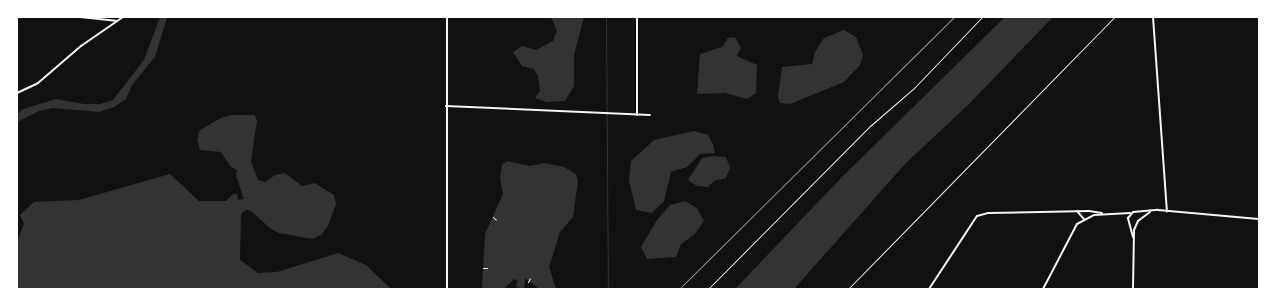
<!DOCTYPE html>
<style>
body{margin:0}
#map{position:relative;width:1276px;height:306px;overflow:hidden;background:#111;font-family:"PT Sans Narrow",sans-serif}
div>[style]{position:absolute}
.water>*{inset:0;background:#333}
.stream>*{height:1px;margin:-0.5px;padding:0 0.5px;transform-origin:0.5px;border-radius:0.5px;background:#333}
.path>*{height:1px;margin:-0.5px;padding:0 0.5px;transform-origin:0.5px;border-radius:0.5px;background:#f5f5f5}
.minor>*{height:2px;margin:-1px;padding:0 1px;transform-origin:1px;border-radius:1px;background:#f5f5f5}
.rail>*{height:1px;margin:-0.5px;padding:0 0.5px;transform-origin:0.5px;border-radius:0.5px;background:#9a9a9a}
span{translate:-50% -50%;white-space:nowrap;text-align:center;line-height:1.15;-webkit-text-stroke:4px #fff;paint-order:stroke}
.frame{position:absolute;inset:0;border:18px solid #fff;pointer-events:none}
</style>
<div id="map">
<div class="water">
<div style="clip-path:polygon(160px 17px,167px 17px,155px 57px,132px 85px,126px 99px,114px 107px,99px 112px,53px 108px,39px 111px,17px 122px,17px 114px,23px 109px,56px 99px,84px 104px,100px 104px,113px 100px,144px 60px)"></div>
<div style="clip-path:polygon(551px 17px,584px 17px,574px 55px,574px 86px,565px 101px,547px 102px,535px 98px,540px 91px,538px 76px,534px 69px,522px 66px,513px 52px,522px 46px,536px 50px,553px 41px,557px 31px)"></div>
<div style="clip-path:polygon(1005px 17px,1053px 17px,968px 105px,905px 164px,794px 289px,735px 289px,842px 177px)"></div>
<div style="clip-path:polygon(844px 30px,856px 37px,863px 55px,860px 65px,844px 82px,790px 104px,780px 103px,778px 96px,782px 67px,812px 64px,815px 52px,824px 38px)"></div>
<div style="clip-path:polygon(735px 37px,741px 48px,737px 56px,757px 65px,756px 93px,747px 99px,725px 93px,697px 94px,700px 54px,722px 47px,728px 38px)"></div>
<div style="clip-path:polygon(231px 115px,255px 115px,257px 121px,251px 161px,258px 180px,265px 182px,275px 175px,285px 173px,302px 186px,315px 183px,321px 187px,334px 195px,336px 204px,328px 226px,321px 235px,312px 239px,279px 233px,271px 229px,251px 211px,246px 210px,241px 214px,240px 260px,258px 273px,277px 272px,338px 253px,366px 265px,391px 289px,17px 289px,17px 242px,24px 224px,20px 215px,34px 202px,79px 200px,170px 174px,199px 201px,226px 201px,233px 194px,237px 194px,238px 200px,244px 199px,236px 176px,237px 170px,230px 166px,221px 152px,200px 150px,197px 139px,200px 130px,221px 118px)"></div>
<div style="clip-path:polygon(694px 131px,708px 135px,713px 144px,715px 153px,700px 154px,687px 167px,671px 172px,664px 201px,652px 213px,636px 210px,629px 180px,631px 161px,654px 140px)"></div>
<div style="clip-path:polygon(713px 156px,726px 157px,730px 168px,726px 178px,714px 181px,708px 187px,697px 186px,688px 180px,702px 158px)"></div>
<div style="clip-path:polygon(507px 161px,530px 166px,544px 163px,564px 167px,576px 174px,578px 181px,573px 217px,560px 232px,549px 267px,556px 289px,539px 289px,525px 278px,524px 289px,516px 287px,517px 280px,514px 279px,504px 289px,482px 289px,485px 234px,503px 194px,500px 178px,502px 165px)"></div>
<div style="clip-path:polygon(685px 201px,697px 208px,704px 221px,695px 234px,681px 244px,676px 257px,647px 259px,641px 247px,657px 220px,670px 205px)"></div>
</div>
<div class="stream">
<div style="left:606px;top:17px;width:272px;rotate:89.6deg"></div>
</div>
<div class="path">
<div style="left:493px;top:217px;width:4px;rotate:45deg"></div>
<div style="left:483px;top:268px;width:4px"></div>
<div style="left:528px;top:282px;width:4px;rotate:-63deg"></div>
<div style="left:708px;top:289px;width:230px;rotate:-45.2deg"></div>
<div style="left:870px;top:126px;width:58px;rotate:-40.8deg"></div>
<div style="left:914px;top:88px;width:98px;rotate:-46.2deg"></div>
<div style="left:848px;top:289px;width:380px;rotate:-45.6deg"></div>
</div>
<div class="minor">
<div style="left:80px;top:17px;width:36px;rotate:6deg"></div>
<div style="left:637px;top:17px;width:98px;rotate:90deg"></div>
<div style="left:1153px;top:17px;width:195px;rotate:85.9deg"></div>
<div style="left:17px;top:93px;width:23px;rotate:-25deg"></div>
<div style="left:38px;top:83px;width:57px;rotate:-40.7deg"></div>
<div style="left:81px;top:46px;width:51px;rotate:-34.6deg"></div>
<div style="left:446px;top:106px;width:204px;rotate:2.5deg"></div>
<div style="left:1077px;top:211px;width:11px;rotate:49deg"></div>
<div style="left:1133px;top:237px;width:20px;rotate:-105deg"></div>
<div style="left:1128px;top:218px;width:8px;rotate:-50deg"></div>
<div style="left:1133px;top:212px;width:25px;rotate:-5deg"></div>
<div style="left:1158px;top:210px;width:101px;rotate:5.1deg"></div>
<div style="left:447px;top:289px;width:272px;rotate:-90deg"></div>
<div style="left:929px;top:289px;width:87px;rotate:-56.7deg"></div>
<div style="left:977px;top:216px;width:11px;rotate:-15deg"></div>
<div style="left:988px;top:213px;width:101px;rotate:-1.1deg"></div>
<div style="left:1089px;top:211px;width:13px;rotate:9deg"></div>
<div style="left:1043px;top:289px;width:73px;rotate:-62.4deg"></div>
<div style="left:1077px;top:224px;width:19px;rotate:-28deg"></div>
<div style="left:1094px;top:215px;width:36px;rotate:-3deg"></div>
<div style="left:1133px;top:289px;width:59px;rotate:-89deg"></div>
<div style="left:1134px;top:230px;width:10px;rotate:-66deg"></div>
<div style="left:1138px;top:221px;width:15px;rotate:-37deg"></div>
</div>
<div class="rail">
<div style="left:679px;top:289px;width:387px;rotate:-44.7deg"></div>
</div>
<div class="frame"></div>
</div>
